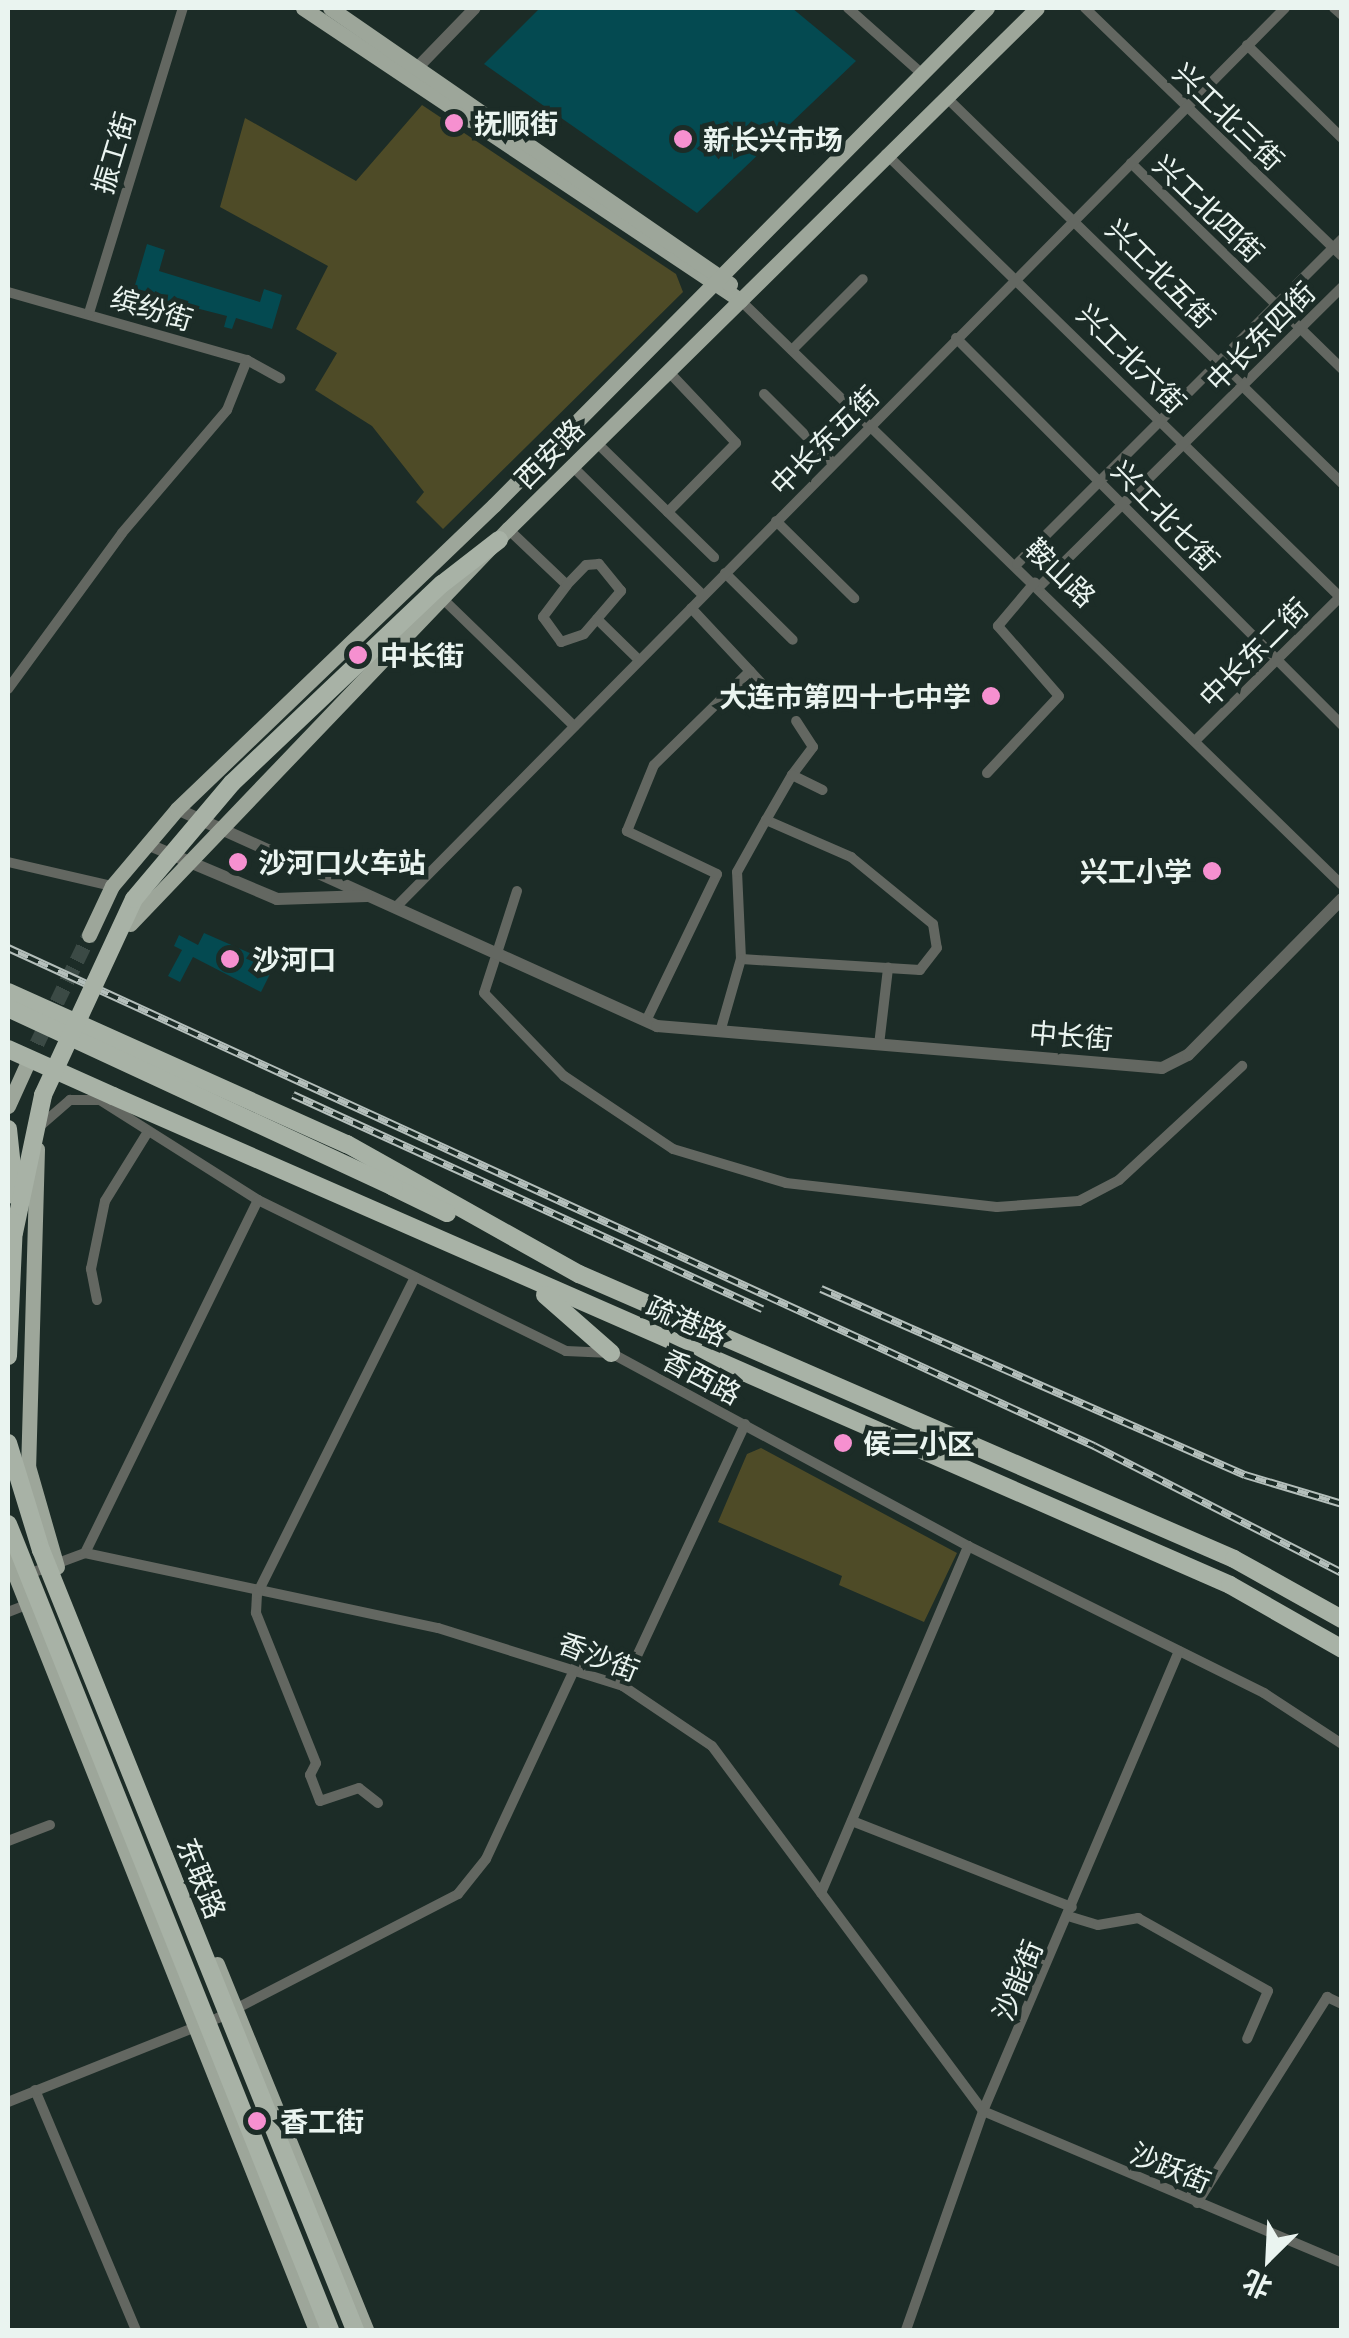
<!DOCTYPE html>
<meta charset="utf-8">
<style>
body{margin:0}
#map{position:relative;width:1349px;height:2338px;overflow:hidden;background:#1c2c27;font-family:Commissioner,"Noto Sans SC",sans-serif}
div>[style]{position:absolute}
.green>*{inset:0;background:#4e4b27}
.building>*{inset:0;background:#044a51}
.primary-tunnel>*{height:15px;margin-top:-7.5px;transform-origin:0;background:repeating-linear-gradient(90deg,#3b4a45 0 15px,transparent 0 23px)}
.minor>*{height:10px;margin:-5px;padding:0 5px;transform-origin:5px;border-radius:5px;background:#636761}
.tertiary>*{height:12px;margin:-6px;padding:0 6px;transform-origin:6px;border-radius:6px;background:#636761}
.primary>*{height:15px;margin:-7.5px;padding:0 7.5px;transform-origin:7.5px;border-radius:7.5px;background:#9da69a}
.trunk>*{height:18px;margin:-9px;padding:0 9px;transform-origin:9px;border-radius:9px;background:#a8b2a6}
.rail>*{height:8px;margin-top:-4px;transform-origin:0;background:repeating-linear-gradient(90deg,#1c2c27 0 11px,#b4bfbb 0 22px);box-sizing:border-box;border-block:2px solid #b4bfbb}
.trunk-bridge>*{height:18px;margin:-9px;padding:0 9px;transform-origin:9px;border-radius:9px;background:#a8b2a6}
.dots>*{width:28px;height:28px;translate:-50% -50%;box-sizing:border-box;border:5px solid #1c2c27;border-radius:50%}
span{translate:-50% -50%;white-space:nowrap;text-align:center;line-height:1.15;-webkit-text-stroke:9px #1c2c27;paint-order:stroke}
.street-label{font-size:28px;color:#eaf4f0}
.poi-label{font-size:28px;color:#eaf4f0;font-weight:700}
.left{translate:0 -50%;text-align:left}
.right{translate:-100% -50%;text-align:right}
.frame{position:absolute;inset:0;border:10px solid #eaf4f0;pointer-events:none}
.north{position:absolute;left:1219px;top:2208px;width:100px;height:100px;-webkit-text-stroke:8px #1c2c27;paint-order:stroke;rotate:204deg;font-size:28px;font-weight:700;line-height:40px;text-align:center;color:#eaf4f0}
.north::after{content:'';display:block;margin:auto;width:35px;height:45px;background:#eaf4f0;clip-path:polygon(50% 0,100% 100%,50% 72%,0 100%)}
</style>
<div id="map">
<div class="green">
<div style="clip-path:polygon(422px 105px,676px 274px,683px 292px,443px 529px,416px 502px,424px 492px,372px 426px,315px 390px,337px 353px,296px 329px,328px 266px,220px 207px,245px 118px,356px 181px)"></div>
<div style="clip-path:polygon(761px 1448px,957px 1553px,924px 1622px,839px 1585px,842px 1576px,718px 1522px,747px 1454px)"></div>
</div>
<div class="building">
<div style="clip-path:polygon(540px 8px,792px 8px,856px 61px,697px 213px,484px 64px)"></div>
<div style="clip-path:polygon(147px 244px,165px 250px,159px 271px,260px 302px,264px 289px,282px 295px,272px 329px,236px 318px,232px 329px,224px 327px,227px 316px,133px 292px)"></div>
<div style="clip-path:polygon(204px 933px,261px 958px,258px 965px,271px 972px,261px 992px,193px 957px,180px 982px,168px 976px,182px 950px,174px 946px,179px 935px,198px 945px)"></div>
</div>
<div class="primary-tunnel">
<div style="left:27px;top:1064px;width:143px;rotate:-64.3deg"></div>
</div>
<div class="minor">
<div style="left:848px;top:8px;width:99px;rotate:41.7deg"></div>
<div style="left:1085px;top:8px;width:357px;rotate:44deg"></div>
<div style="left:1334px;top:8px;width:11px;rotate:41deg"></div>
<div style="left:1247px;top:45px;width:133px;rotate:44.4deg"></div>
<div style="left:947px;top:98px;width:552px;rotate:44.27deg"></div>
<div style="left:886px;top:154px;width:637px;rotate:44.3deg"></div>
<div style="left:1131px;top:163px;width:295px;rotate:44.3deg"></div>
<div style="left:8px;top:292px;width:248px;rotate:15.9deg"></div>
<div style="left:247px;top:360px;width:38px;rotate:29deg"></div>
<div style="left:740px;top:300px;width:839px;rotate:44.18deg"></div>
<div style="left:89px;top:313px;width:319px;rotate:-72.9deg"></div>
<div style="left:956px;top:338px;width:547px;rotate:45.07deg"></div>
<div style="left:792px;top:350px;width:100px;rotate:-45deg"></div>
<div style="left:668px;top:371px;width:99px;rotate:46.6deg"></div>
<div style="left:736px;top:443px;width:97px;rotate:134.6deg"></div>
<div style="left:764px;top:394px;width:98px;rotate:45deg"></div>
<div style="left:596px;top:442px;width:165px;rotate:44.3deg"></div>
<div style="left:572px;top:466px;width:184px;rotate:44.6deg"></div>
<div style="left:776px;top:521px;width:110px;rotate:44.6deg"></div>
<div style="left:508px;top:529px;width:81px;rotate:43.5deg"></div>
<div style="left:567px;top:585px;width:40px;rotate:127deg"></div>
<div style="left:543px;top:617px;width:31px;rotate:54deg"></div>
<div style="left:561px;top:642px;width:24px;rotate:-19deg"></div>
<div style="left:584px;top:634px;width:57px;rotate:-49.3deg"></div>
<div style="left:621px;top:591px;width:35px;rotate:-129deg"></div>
<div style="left:599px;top:564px;width:13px;rotate:176deg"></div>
<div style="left:586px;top:565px;width:28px;rotate:134deg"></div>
<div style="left:1017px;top:564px;width:460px;rotate:-45deg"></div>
<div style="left:725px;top:573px;width:95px;rotate:44.6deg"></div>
<div style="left:1040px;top:586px;width:425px;rotate:-44.7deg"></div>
<div style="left:445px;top:601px;width:180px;rotate:44.1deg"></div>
<div style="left:597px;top:619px;width:59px;rotate:44.3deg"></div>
<div style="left:750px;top:671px;width:23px;rotate:47deg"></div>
<div style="left:8px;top:689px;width:193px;rotate:-53.8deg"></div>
<div style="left:122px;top:533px;width:162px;rotate:-49.5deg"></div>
<div style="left:227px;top:410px;width:54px;rotate:-68.2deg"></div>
<div style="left:1196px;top:740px;width:206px;rotate:-44.8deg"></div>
<div style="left:987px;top:773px;width:105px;rotate:-46.9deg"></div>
<div style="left:1059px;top:696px;width:93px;rotate:-131.1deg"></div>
<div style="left:998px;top:626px;width:57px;rotate:-49.9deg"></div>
<div style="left:792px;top:775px;width:35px;rotate:-53deg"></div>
<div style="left:813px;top:747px;width:31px;rotate:-123deg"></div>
<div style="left:766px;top:820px;width:93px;rotate:23.5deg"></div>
<div style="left:851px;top:857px;width:106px;rotate:39.3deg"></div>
<div style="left:933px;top:924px;width:24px;rotate:81deg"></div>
<div style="left:937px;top:948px;width:28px;rotate:128deg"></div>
<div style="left:920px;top:970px;width:179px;rotate:-176.5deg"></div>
<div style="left:741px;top:959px;width:87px;rotate:-92.6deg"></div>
<div style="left:737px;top:872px;width:60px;rotate:-60.9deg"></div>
<div style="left:766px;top:820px;width:52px;rotate:-60deg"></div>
<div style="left:792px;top:775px;width:34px;rotate:26deg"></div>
<div style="left:8px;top:862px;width:107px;rotate:13deg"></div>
<div style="left:517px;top:891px;width:107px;rotate:107.9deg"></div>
<div style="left:484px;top:993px;width:115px;rotate:46.1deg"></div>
<div style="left:564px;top:1076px;width:131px;rotate:33.8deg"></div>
<div style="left:673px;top:1149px;width:118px;rotate:16.7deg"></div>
<div style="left:786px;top:1183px;width:212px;rotate:6.5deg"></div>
<div style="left:997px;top:1207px;width:82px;rotate:-4.2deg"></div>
<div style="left:1079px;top:1201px;width:45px;rotate:-27.7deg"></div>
<div style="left:1119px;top:1180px;width:168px;rotate:-42.8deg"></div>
<div style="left:396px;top:907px;width:1264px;rotate:-45.32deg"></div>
<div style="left:646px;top:1021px;width:163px;rotate:-64.2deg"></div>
<div style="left:717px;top:874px;width:100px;rotate:-154.5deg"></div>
<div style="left:627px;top:831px;width:71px;rotate:-67.8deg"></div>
<div style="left:654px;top:765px;width:134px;rotate:-44.4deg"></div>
<div style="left:750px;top:671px;width:86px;rotate:-133.1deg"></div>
<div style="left:720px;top:1032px;width:76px;rotate:-74deg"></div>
<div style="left:879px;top:1045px;width:78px;rotate:-83.3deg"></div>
<div style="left:40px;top:1126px;width:40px;rotate:-41deg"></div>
<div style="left:70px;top:1100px;width:30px"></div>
<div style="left:100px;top:1100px;width:187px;rotate:32.3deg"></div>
<div style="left:258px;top:1200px;width:343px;rotate:26.1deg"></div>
<div style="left:566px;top:1351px;width:45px;rotate:2.5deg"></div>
<div style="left:611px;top:1353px;width:406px;rotate:28.4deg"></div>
<div style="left:968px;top:1546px;width:330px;rotate:26.4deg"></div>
<div style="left:1264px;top:1693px;width:93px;rotate:33.2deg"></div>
<div style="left:97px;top:1300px;width:32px;rotate:-101deg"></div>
<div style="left:91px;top:1269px;width:69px;rotate:-78.4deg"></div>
<div style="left:105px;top:1201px;width:78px;rotate:-58.2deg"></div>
<div style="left:85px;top:1553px;width:393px;rotate:-63.9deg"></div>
<div style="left:26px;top:1575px;width:63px;rotate:-20.4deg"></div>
<div style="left:85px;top:1553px;width:361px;rotate:12deg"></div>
<div style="left:438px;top:1628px;width:194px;rotate:17.4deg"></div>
<div style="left:623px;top:1686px;width:107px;rotate:34deg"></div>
<div style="left:712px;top:1746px;width:455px;rotate:53.4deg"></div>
<div style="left:983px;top:2111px;width:390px;rotate:22.9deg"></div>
<div style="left:8px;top:1612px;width:19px;rotate:-21deg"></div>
<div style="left:623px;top:1686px;width:289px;rotate:-65deg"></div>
<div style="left:378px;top:1803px;width:24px;rotate:-142deg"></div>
<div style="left:359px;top:1788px;width:41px;rotate:161.6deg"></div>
<div style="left:320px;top:1801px;width:28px;rotate:-111deg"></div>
<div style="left:310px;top:1775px;width:13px;rotate:-63deg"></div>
<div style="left:316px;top:1763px;width:162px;rotate:-111.8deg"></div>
<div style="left:256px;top:1613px;width:19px;rotate:-87deg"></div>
<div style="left:257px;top:1594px;width:354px;rotate:-63.5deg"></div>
<div style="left:852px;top:1821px;width:236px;rotate:21.4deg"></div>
<div style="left:8px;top:1841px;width:45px;rotate:-20.9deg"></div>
<div style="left:821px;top:1893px;width:377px;rotate:-67deg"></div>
<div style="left:1068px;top:1916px;width:31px;rotate:17deg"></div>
<div style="left:1098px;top:1925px;width:41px;rotate:-9.9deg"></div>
<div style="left:1138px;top:1918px;width:149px;rotate:29.3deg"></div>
<div style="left:1268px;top:1991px;width:52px;rotate:113.6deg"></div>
<div style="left:35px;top:2090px;width:260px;rotate:67.2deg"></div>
<div style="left:8px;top:2102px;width:226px;rotate:-21.8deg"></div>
<div style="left:218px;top:2018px;width:270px;rotate:-27.3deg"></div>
<div style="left:458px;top:1894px;width:45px;rotate:-51.3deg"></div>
<div style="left:486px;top:1859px;width:213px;rotate:-65deg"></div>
<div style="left:1197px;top:2203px;width:244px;rotate:-57.7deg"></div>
<div style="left:1327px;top:1997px;width:17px;rotate:25deg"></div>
<div style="left:906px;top:2330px;width:232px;rotate:-70.6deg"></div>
<div style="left:983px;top:2111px;width:500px;rotate:-66.92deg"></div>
</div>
<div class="tertiary">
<div style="left:417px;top:68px;width:83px;rotate:-46deg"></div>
<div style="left:177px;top:809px;width:527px;rotate:24.33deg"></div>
<div style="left:657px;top:1026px;width:507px;rotate:4.75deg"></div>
<div style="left:1162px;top:1068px;width:29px;rotate:-27deg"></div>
<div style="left:1188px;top:1055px;width:219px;rotate:-45.4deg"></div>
<div style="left:147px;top:844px;width:141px;rotate:22.9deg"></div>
<div style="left:277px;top:899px;width:90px;rotate:-1.9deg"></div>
</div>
<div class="primary">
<div style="left:303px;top:8px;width:526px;rotate:33.75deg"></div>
<div style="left:330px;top:8px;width:486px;rotate:34.6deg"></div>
<div style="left:130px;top:924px;width:547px;rotate:-46.26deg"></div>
<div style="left:508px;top:529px;width:742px;rotate:-44.56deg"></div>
<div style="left:89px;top:935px;width:54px;rotate:-64.9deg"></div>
<div style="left:112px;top:886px;width:101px;rotate:-49.8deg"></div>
<div style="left:177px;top:809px;width:439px;rotate:-43.8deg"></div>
<div style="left:494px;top:505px;width:700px;rotate:-45.23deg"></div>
<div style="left:8px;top:1106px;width:46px;rotate:-65.7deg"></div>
<div style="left:37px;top:1149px;width:317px;rotate:91.6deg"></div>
<div style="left:28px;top:1466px;width:105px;rotate:74deg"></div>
<div style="left:8px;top:1557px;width:832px;rotate:68.28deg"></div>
<div style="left:217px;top:1964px;width:395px;rotate:67.8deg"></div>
</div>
<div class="trunk">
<div style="left:442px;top:584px;width:72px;rotate:-37.7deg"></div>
<div style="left:8px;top:992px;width:372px;rotate:24.2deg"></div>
<div style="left:347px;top:1144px;width:266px;rotate:29.3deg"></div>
<div style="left:579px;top:1274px;width:714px;rotate:23.51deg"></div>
<div style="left:1234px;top:1559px;width:124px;rotate:29.1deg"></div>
<div style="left:113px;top:1096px;width:1219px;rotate:23.64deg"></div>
<div style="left:1230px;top:1585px;width:129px;rotate:29.7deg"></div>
<div style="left:393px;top:1187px;width:60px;rotate:25.7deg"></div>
<div style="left:545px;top:1295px;width:88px;rotate:41.3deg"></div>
</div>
<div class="rail">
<div style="left:8px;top:948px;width:1195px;rotate:24.63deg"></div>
<div style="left:1094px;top:1446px;width:279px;rotate:27.1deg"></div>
<div style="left:293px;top:1095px;width:516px;rotate:24.53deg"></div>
<div style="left:821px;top:1289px;width:463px;rotate:23.7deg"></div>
<div style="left:1245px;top:1475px;width:101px;rotate:16.6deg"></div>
</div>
<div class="trunk-bridge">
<div style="left:8px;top:1008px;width:425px;rotate:24.9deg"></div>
<div style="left:8px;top:1049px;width:115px;rotate:24.1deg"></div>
<div style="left:8px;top:1129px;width:67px;rotate:84deg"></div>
<div style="left:14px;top:1233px;width:141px;rotate:-78.1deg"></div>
<div style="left:43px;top:1095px;width:216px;rotate:-65.1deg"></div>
<div style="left:134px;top:899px;width:152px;rotate:-49.8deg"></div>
<div style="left:232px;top:783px;width:289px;rotate:-43.5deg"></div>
<div style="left:8px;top:1356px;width:134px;rotate:-87.4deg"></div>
<div style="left:8px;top:1443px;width:112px;rotate:72.9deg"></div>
<div style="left:41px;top:1550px;width:841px;rotate:68.07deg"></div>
<div style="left:8px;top:1524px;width:868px;rotate:68.22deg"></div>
</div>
<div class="dots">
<div style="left:454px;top:123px;background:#f690d0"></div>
<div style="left:683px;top:139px;background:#f690d0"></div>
<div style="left:358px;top:655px;background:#f690d0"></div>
<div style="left:991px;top:696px;background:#f690d0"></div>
<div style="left:238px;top:862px;background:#f690d0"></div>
<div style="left:1212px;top:871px;background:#f690d0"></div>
<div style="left:230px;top:959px;background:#f690d0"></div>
<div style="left:843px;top:1443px;background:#f690d0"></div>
<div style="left:257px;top:2121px;background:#f690d0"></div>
</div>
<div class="street-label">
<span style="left:1229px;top:116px;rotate:44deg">兴工北三街</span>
<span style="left:113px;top:153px;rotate:-73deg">振工街</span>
<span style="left:1209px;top:208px;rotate:44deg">兴工北四街</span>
<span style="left:1161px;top:273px;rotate:45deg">兴工北五街</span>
<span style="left:152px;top:308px;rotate:17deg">缤纷街</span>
<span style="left:1260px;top:336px;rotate:-45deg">中长东四街</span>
<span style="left:1132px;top:358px;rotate:45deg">兴工北六街</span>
<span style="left:824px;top:440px;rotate:-45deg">中长东五街</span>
<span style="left:549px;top:453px;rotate:-45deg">西安路</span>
<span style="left:1166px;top:515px;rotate:46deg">兴工北七街</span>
<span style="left:1061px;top:572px;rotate:44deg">鞍山路</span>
<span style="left:1253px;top:652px;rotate:-45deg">中长东二街</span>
<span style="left:1071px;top:1035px;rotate:5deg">中长街</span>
<span style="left:687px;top:1320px;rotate:23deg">疏港路</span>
<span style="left:702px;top:1376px;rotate:28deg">香西路</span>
<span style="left:599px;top:1656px;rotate:22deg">香沙街</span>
<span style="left:202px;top:1878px;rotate:68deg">东联路</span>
<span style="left:1017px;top:1980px;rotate:-67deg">沙能街</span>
<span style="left:1171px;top:2167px;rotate:23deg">沙跃街</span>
</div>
<div class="poi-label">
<span class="left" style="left:474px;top:123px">抚顺街</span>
<span class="left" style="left:703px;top:139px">新长兴市场</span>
<span class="left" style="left:380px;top:655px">中长街</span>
<span class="right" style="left:971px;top:696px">大连市第四十七中学</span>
<span class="left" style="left:258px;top:862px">沙河口火车站</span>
<span class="right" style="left:1192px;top:871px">兴工小学</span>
<span class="left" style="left:252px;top:959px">沙河口</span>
<span class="left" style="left:863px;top:1443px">侯二小区</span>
<span class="left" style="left:280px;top:2121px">香工街</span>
</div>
<div class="frame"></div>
<div class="north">北</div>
</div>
